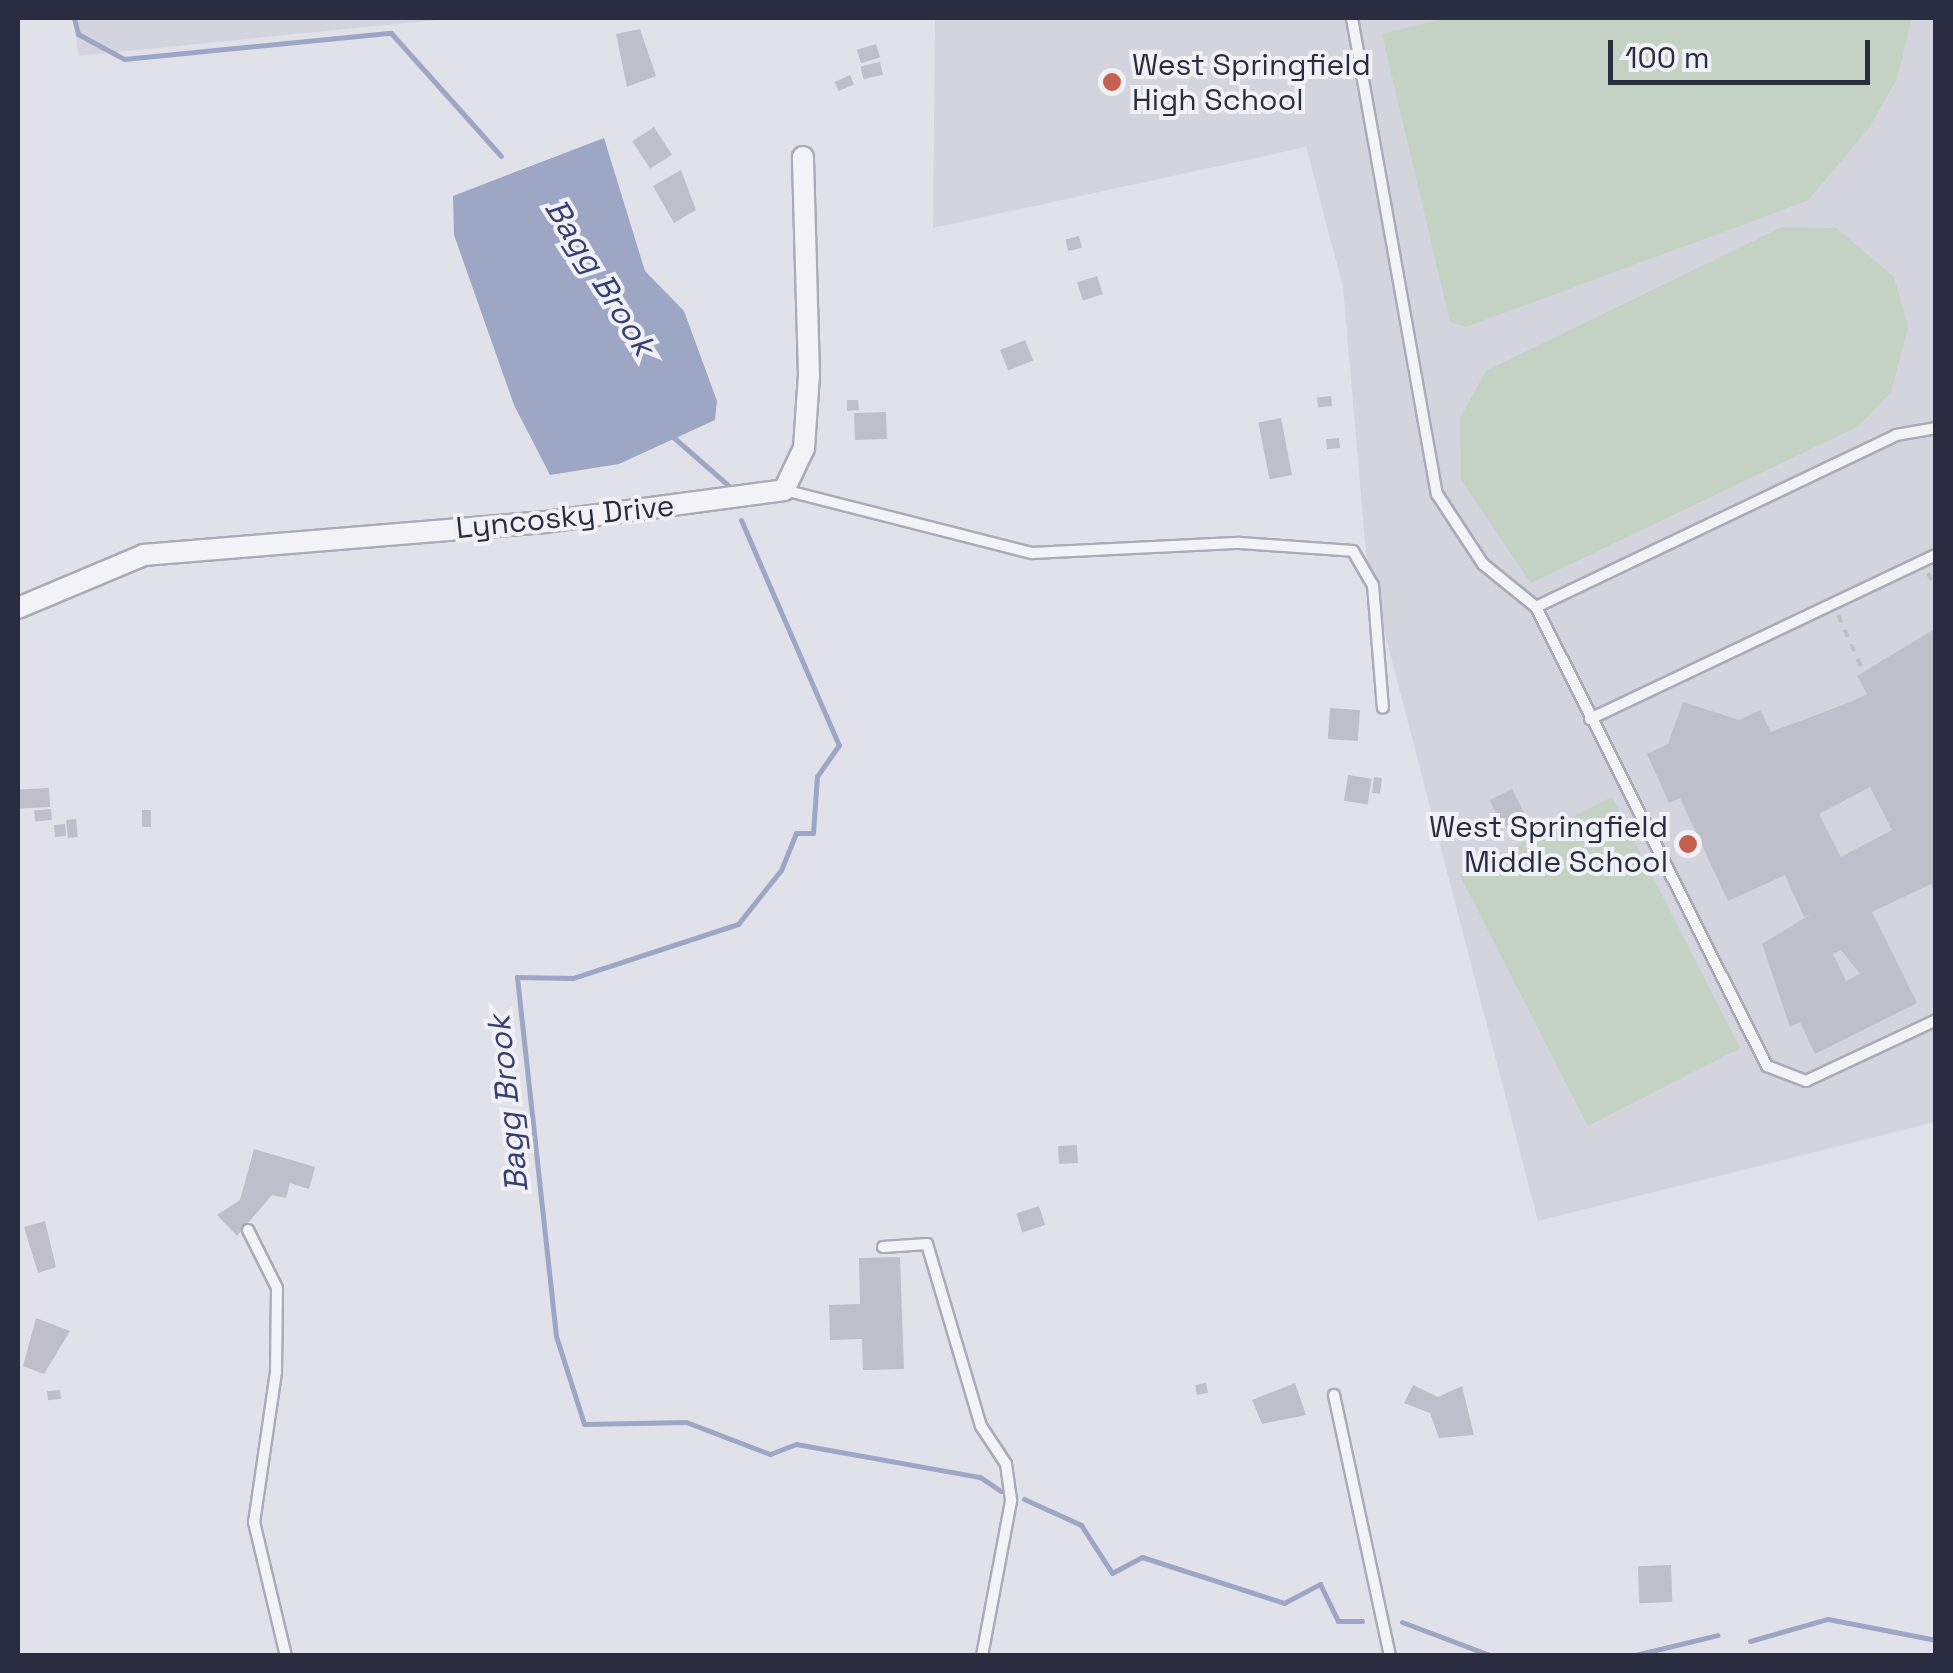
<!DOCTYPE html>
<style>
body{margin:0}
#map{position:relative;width:1953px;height:1673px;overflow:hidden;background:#e1e2e9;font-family:"Space Grotesk",sans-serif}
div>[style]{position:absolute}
.built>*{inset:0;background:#d3d4dd}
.green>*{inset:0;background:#c3d2c3;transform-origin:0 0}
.water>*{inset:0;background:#9ea6c6}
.stream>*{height:5px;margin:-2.5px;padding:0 2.5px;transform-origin:2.5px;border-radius:2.5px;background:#9ea6c6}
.building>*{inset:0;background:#bebfcb;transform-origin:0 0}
.path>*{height:4px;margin-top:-2px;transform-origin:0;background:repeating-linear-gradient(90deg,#bfbfc7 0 8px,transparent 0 16px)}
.roads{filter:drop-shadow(2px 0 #aaabb6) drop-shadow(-2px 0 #aaabb6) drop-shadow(0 2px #aaabb6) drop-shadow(0 -2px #aaabb6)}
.lane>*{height:10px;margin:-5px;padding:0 5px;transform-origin:5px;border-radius:5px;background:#f3f3f7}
.street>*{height:20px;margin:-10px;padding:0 10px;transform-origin:10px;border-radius:10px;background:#f3f3f7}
.dots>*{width:28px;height:28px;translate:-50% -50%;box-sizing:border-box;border:5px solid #f0f1f6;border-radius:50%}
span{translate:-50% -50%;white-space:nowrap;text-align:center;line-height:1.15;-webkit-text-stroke:8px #f0f1f6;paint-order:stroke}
.poi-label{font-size:30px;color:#2a2c3f}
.left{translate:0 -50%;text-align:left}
.right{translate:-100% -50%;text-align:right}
.street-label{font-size:30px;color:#2a2c3f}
.water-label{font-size:32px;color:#373f70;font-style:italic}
.frame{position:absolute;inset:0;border:20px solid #2a2c3f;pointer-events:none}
.scale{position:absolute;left:1608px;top:40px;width:262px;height:45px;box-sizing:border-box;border:5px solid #2a2c3f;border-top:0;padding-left:12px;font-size:30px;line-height:35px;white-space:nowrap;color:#2a2c3f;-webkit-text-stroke:8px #f0f1f6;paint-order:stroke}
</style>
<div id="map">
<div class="built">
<div style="clip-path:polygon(75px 18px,457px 18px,78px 56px)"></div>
<div style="clip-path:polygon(935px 18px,1935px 18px,1935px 1122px,1538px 1221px,1367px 565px,1343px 287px,1306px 147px,933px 228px)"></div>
</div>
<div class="green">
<div style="clip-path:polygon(1446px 18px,1912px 18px,1897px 79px,1869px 128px,1807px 201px,1466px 327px,1450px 322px,1382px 34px)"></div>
<div style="clip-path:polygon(1782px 227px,1836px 228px,1894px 277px,1908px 327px,1891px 392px,1859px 426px,1531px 583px,1461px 480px,1460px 418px,1486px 371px)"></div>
<div style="left:1612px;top:797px;width:282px;height:171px;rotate:63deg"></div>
</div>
<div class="water">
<div style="clip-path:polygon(604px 138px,645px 271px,684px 311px,717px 401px,715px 420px,619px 464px,550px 475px,514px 405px,454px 235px,453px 196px)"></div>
</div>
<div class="stream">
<div style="left:74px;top:18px;width:16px;rotate:76deg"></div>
<div style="left:78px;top:34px;width:52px;rotate:28.5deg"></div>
<div style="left:124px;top:59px;width:268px;rotate:-5.6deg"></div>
<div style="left:391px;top:33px;width:165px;rotate:48.2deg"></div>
<div style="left:672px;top:436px;width:76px;rotate:41.3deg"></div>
<div style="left:741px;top:520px;width:245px;rotate:66.5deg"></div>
<div style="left:839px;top:745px;width:38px;rotate:125deg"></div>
<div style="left:817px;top:776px;width:57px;rotate:94deg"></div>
<div style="left:813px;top:833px;width:17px;rotate:180deg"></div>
<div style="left:796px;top:833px;width:40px;rotate:112deg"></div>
<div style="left:781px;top:870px;width:69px;rotate:128.5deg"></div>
<div style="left:738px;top:924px;width:174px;rotate:161.9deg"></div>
<div style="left:573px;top:978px;width:56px;rotate:-179deg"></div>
<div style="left:517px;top:977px;width:361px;rotate:83.8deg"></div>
<div style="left:556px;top:1336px;width:92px;rotate:72.3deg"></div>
<div style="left:584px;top:1424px;width:102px;rotate:-1.1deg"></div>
<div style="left:686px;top:1422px;width:90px;rotate:20.9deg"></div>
<div style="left:770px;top:1454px;width:28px;rotate:-21deg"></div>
<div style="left:796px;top:1444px;width:187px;rotate:10.2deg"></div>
<div style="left:980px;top:1477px;width:25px;rotate:34deg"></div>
<div style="left:1024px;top:1499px;width:63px;rotate:24.5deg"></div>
<div style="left:1081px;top:1525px;width:57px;rotate:57.1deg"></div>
<div style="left:1112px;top:1573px;width:34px;rotate:-28deg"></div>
<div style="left:1142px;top:1557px;width:149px;rotate:17.9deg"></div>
<div style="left:1284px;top:1603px;width:41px;rotate:-27.8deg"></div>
<div style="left:1320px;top:1584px;width:41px;rotate:64.1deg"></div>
<div style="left:1338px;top:1621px;width:24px"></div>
<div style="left:1402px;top:1622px;width:96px;rotate:20.7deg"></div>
<div style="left:1750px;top:1641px;width:81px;rotate:-15.8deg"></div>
<div style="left:1828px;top:1619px;width:110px;rotate:11deg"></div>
<div style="left:1631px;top:1656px;width:89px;rotate:-13.6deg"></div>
</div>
<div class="building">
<div style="clip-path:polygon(640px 29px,656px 76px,627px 87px,616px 34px)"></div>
<div style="left:876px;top:44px;width:14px;height:20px;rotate:73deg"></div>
<div style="left:880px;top:62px;width:13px;height:20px;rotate:77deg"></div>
<div style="left:850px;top:75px;width:10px;height:17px;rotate:66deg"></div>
<div style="left:654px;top:127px;width:33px;height:26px;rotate:57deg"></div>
<div style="clip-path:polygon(681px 170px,696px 210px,674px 223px,653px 186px)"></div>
<div style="left:1079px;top:236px;width:12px;height:14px;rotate:76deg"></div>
<div style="left:1097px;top:276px;width:19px;height:21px;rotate:72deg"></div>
<div style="left:1025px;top:340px;width:22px;height:27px;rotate:68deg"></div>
<div style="left:1331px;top:396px;width:10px;height:14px;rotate:84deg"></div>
<div style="clip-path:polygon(847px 400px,858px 400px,859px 410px,847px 411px)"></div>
<div style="left:886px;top:412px;width:27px;height:32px;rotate:88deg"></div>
<div style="left:1281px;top:418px;width:58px;height:23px;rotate:79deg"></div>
<div style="left:1339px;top:438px;width:10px;height:13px;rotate:84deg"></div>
<div style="clip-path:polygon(evenodd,1936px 628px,1936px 894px,1931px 884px,1872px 912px,1917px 1003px,1815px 1054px,1800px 1022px,1790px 1027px,1762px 944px,1811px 914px,1804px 917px,1785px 875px,1728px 901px,1680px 798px,1669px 803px,1647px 754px,1668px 744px,1683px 702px,1739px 720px,1760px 710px,1771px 732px,1848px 703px,1867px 694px,1857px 676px,1936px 628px,1870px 787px,1892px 830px,1841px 857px,1819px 814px,1870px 787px,1936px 628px,1841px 950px,1860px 974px,1846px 981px,1833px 954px,1841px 950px)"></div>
<div style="left:1330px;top:708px;width:30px;height:31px;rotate:4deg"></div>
<div style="left:1348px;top:775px;width:24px;height:26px;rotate:9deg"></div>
<div style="left:1374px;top:777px;width:8px;height:16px;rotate:7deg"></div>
<div style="left:49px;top:788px;width:19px;height:31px;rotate:87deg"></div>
<div style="left:1512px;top:789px;width:31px;height:25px;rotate:63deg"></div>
<div style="left:51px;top:809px;width:11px;height:17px;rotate:85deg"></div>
<div style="left:142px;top:810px;width:9px;height:17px"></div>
<div style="left:76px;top:819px;width:18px;height:10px;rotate:84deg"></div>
<div style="left:65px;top:824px;width:12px;height:11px;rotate:85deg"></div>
<div style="left:1077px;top:1145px;width:18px;height:19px;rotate:87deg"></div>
<div style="clip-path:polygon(254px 1149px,315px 1167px,309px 1189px,290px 1183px,286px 1198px,272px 1195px,237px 1236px,217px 1215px,240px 1200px)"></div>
<div style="left:1039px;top:1206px;width:20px;height:24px;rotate:72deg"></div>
<div style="clip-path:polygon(45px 1221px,56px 1267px,38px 1273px,24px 1227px)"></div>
<div style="clip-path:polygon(900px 1257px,904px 1369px,863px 1370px,862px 1339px,830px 1340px,829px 1305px,860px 1304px,859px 1258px)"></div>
<div style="clip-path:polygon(36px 1318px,70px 1331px,44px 1374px,23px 1366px)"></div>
<div style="left:1206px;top:1383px;width:10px;height:11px;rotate:79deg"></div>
<div style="clip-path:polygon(1295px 1383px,1306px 1415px,1262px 1424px,1252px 1400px)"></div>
<div style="clip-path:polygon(1413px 1385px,1438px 1397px,1462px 1386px,1474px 1435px,1439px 1438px,1430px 1413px,1404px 1403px)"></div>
<div style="left:60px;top:1390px;width:9px;height:13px;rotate:84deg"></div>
<div style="left:1671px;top:1565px;width:37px;height:33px;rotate:88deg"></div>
</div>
<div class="path">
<div style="left:1928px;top:573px;width:19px;rotate:65deg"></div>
<div style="left:1838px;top:615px;width:64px;rotate:65.9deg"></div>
</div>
<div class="roads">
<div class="lane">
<div style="left:1352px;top:18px;width:484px;rotate:79.9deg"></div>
<div style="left:1437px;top:494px;width:84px;rotate:56.7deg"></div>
<div style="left:1483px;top:564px;width:68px;rotate:39.1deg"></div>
<div style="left:1536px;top:607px;width:514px;rotate:63.29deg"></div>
<div style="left:1767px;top:1066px;width:42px;rotate:21deg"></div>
<div style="left:1806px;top:1081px;width:144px;rotate:-25.1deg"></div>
<div style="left:784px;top:490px;width:256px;rotate:14.3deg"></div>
<div style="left:1032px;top:553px;width:208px;rotate:-2.8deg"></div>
<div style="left:1240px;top:543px;width:113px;rotate:4deg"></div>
<div style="left:1353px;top:551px;width:39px;rotate:60deg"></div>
<div style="left:1373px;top:585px;width:123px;rotate:85.4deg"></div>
<div style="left:1536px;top:607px;width:399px;rotate:-25.5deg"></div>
<div style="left:1896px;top:435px;width:41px;rotate:-9.9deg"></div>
<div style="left:1590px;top:719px;width:383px;rotate:-25.4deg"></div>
<div style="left:248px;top:1230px;width:65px;rotate:63.4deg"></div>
<div style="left:277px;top:1288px;width:84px;rotate:90.7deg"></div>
<div style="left:276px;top:1372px;width:152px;rotate:98.3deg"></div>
<div style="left:254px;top:1522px;width:138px;rotate:76.6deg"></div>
<div style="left:883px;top:1247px;width:44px;rotate:-3.9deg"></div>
<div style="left:927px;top:1244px;width:190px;rotate:73.5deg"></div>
<div style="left:981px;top:1426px;width:45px;rotate:56.7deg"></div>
<div style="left:1006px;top:1464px;width:37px;rotate:82deg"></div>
<div style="left:1011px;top:1501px;width:158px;rotate:100.6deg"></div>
<div style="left:1334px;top:1395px;width:267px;rotate:77.9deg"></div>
</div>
<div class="street">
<div style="left:18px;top:608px;width:137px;rotate:-22.8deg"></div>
<div style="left:144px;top:555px;width:402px;rotate:-4.7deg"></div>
<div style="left:545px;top:522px;width:241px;rotate:-7.6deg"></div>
<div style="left:784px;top:490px;width:47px;rotate:-64.5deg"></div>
<div style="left:804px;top:448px;width:73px;rotate:-86.1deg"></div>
<div style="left:809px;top:375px;width:218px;rotate:-91.6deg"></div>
</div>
</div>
<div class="dots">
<div style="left:1112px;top:82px;background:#c5614f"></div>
<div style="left:1688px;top:844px;background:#c5614f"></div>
</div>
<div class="poi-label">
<span class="left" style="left:1132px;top:82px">West Springfield<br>High School</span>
<span class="right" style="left:1668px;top:844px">West Springfield<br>Middle School</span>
</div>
<div class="street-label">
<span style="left:565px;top:517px;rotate:-6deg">Lyncosky Drive</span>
</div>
<div class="water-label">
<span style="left:600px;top:277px;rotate:58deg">Bagg Brook</span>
<span style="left:508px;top:1104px;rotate:-96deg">Bagg Brook</span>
</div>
<div class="frame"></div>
<div class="scale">100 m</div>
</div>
